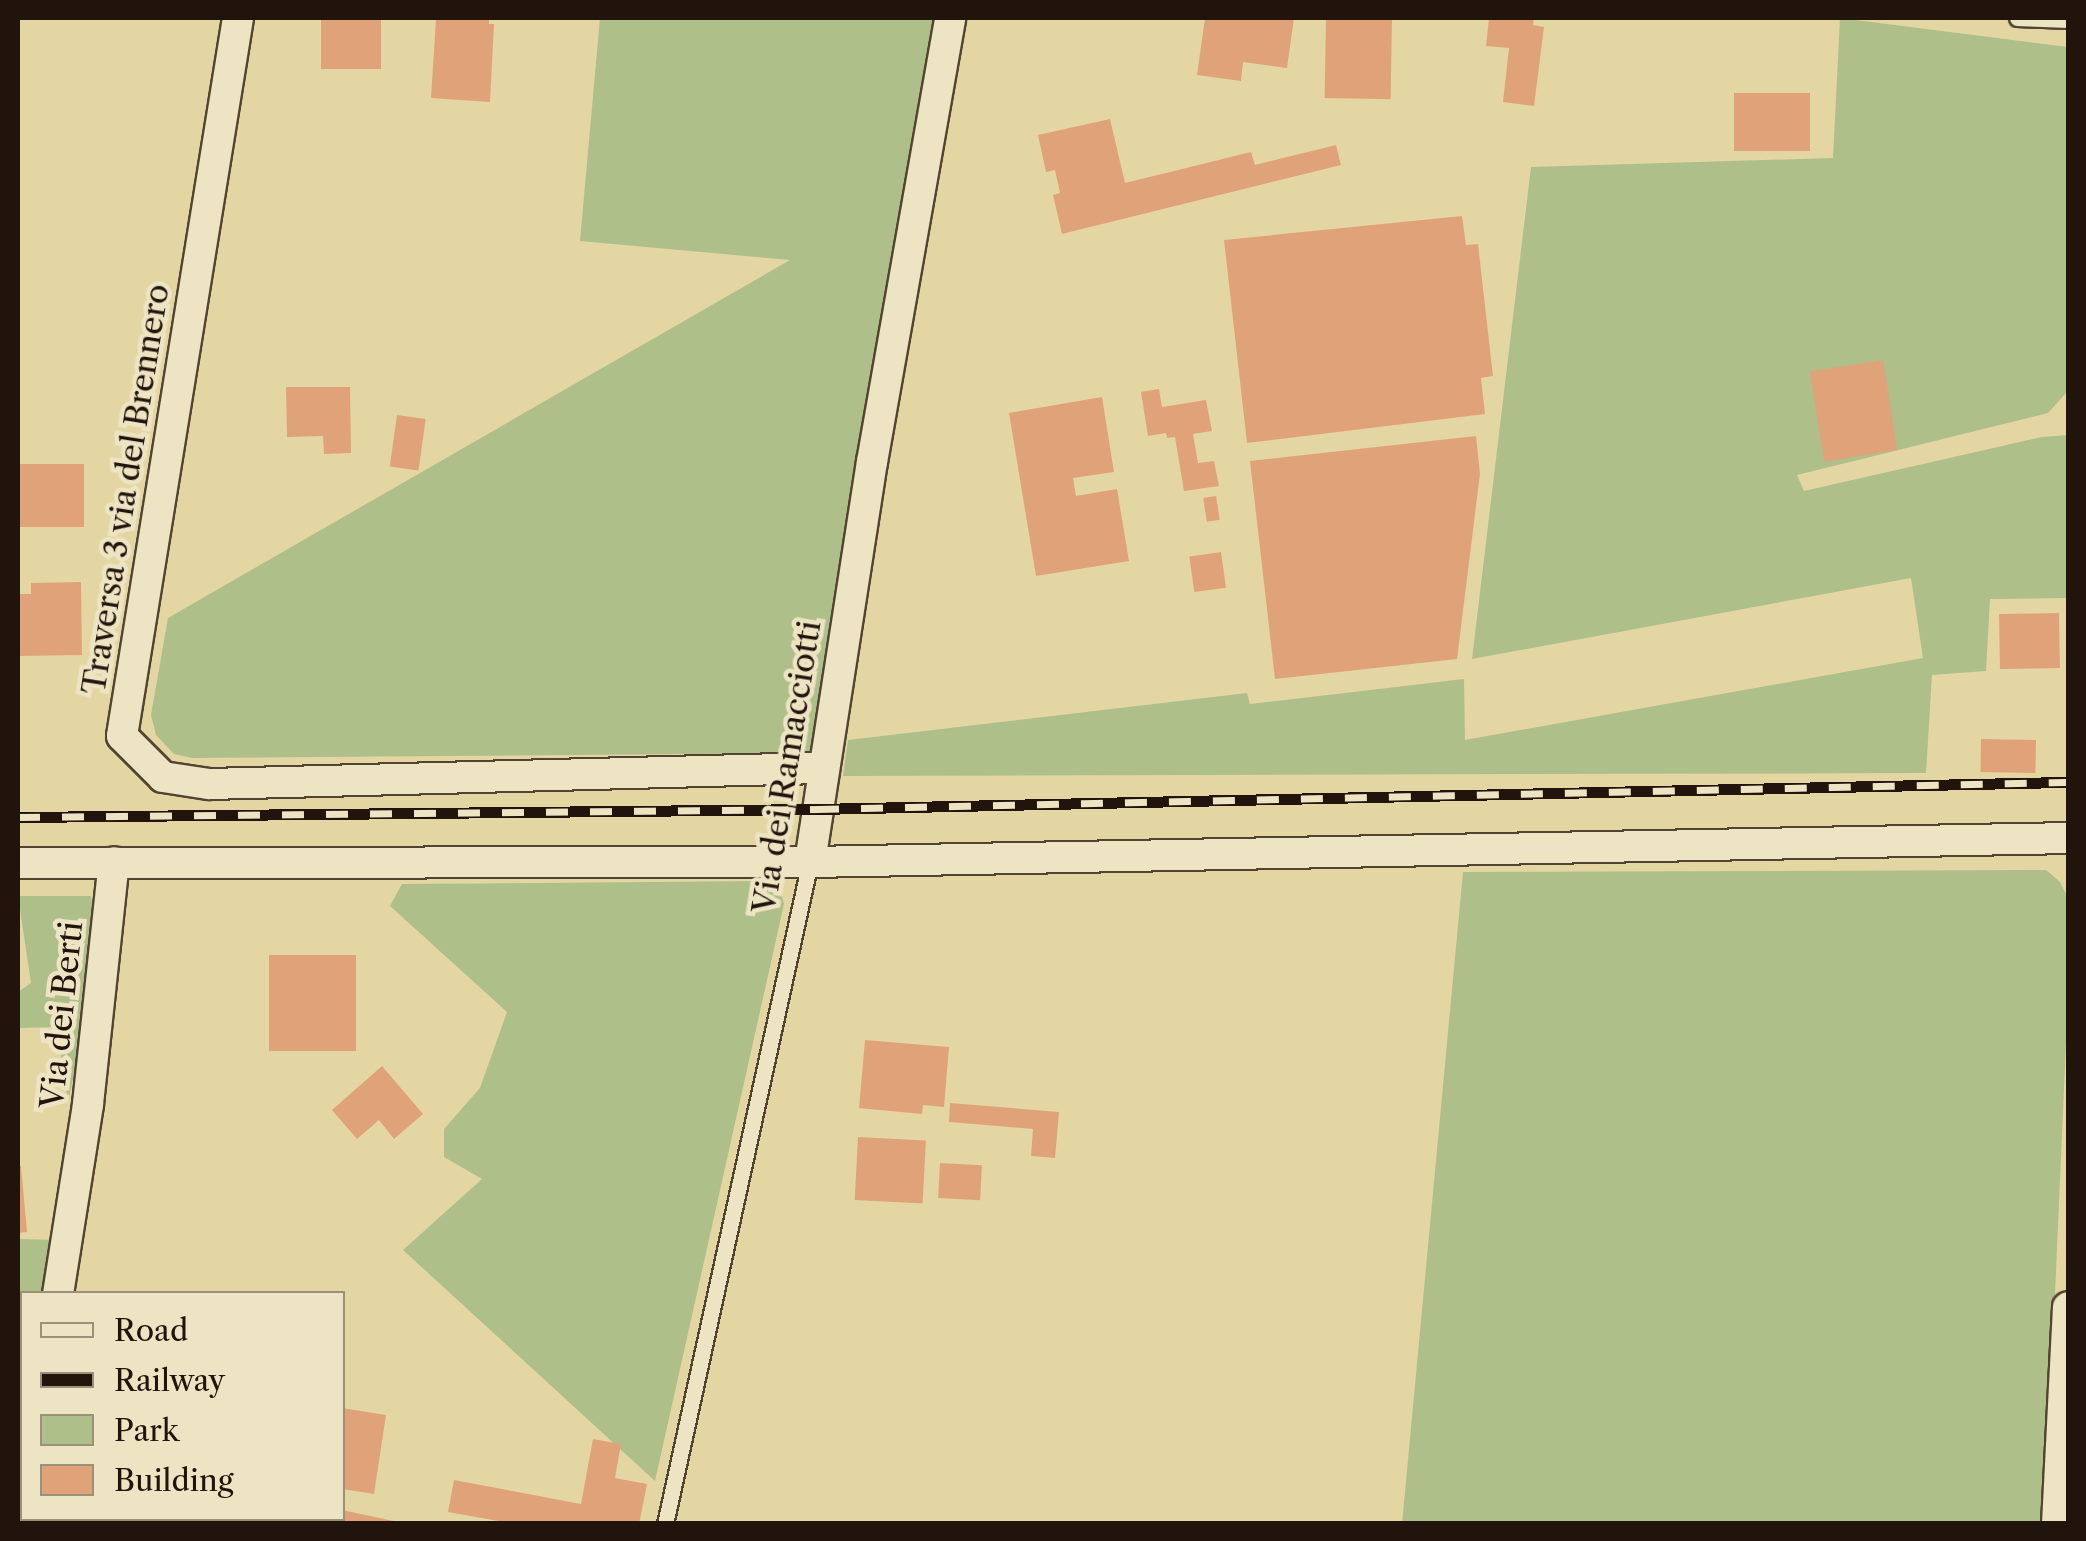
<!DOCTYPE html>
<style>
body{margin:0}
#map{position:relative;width:2086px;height:1541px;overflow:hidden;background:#e4d6a2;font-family:"Libre Caslon Text",serif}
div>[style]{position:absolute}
.green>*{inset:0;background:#aebf8a}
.building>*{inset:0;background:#e0a379;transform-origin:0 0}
.roads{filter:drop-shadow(2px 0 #524432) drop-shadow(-2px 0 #524432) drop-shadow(0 2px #524432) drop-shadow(0 -2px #524432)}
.service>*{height:15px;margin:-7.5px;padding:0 7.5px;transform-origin:7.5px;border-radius:7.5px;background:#ede4c3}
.minor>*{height:30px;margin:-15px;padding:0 15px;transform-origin:15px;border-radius:15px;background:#ede4c3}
.rail>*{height:11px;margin-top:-5.5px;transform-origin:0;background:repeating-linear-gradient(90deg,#ede4c3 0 22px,#21140c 0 44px);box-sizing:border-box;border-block:2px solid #21140c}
span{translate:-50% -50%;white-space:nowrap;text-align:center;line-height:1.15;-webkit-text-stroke:9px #ede4c3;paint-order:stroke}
.street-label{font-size:32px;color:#21140c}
.frame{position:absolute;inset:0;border:20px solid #21140c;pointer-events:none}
.legend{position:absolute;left:20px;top:1291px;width:325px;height:230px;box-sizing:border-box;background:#ede4c3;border:2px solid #9b917a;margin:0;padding:12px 18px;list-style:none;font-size:30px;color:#21140c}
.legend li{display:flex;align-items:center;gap:20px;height:50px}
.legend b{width:50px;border:2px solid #9b917a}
</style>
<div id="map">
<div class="green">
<div style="clip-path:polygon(600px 18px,935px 18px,817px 753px,192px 758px,174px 754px,156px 735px,151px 715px,168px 618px,790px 260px,580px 241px)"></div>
<div style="clip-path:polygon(1840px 18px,2068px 47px,2068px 391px,2048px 413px,1797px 475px,1804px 491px,2042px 437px,2068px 435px,2068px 598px,1990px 599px,1986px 671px,1932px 675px,1926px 773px,843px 776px,848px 740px,1247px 693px,1250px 704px,1464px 679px,1465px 740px,1923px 658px,1911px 578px,1472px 659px,1531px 167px,1833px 158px)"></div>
<div style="clip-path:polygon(2046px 870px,2060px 882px,2068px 898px,2068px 997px,2045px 1523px,1402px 1524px,1463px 872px)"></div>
<div style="clip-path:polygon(778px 881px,784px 904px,655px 1481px,403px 1250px,482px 1179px,444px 1157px,444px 1129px,480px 1088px,507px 1012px,390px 906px,402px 884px)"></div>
<div style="clip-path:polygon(18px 896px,91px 896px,94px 927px,88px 1005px,68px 1103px,57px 1027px,18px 1028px,18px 992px,31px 983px)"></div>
<div style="clip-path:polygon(18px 1239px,57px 1240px,48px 1293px,22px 1294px,22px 1339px,18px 1341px)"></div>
</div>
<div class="building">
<div style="left:321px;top:18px;width:60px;height:51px"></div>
<div style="clip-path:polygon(489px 18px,489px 24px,494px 24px,490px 102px,431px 98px,436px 19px)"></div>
<div style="clip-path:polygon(1205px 18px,1294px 18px,1287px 68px,1243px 62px,1241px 81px,1197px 75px)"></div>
<div style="left:1326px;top:18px;width:66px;height:80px;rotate:1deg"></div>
<div style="clip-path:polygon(1489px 18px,1534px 18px,1533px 25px,1544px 27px,1534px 106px,1503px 102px,1509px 48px,1486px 46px)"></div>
<div style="left:1734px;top:93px;width:76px;height:58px"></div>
<div style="clip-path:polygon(1110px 119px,1125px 183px,1251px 152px,1255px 165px,1336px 145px,1341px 165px,1062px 234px,1053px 195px,1060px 193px,1055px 170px,1046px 172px,1038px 135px)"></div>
<div style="clip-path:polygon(1462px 216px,1466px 245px,1478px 244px,1493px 376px,1481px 378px,1485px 414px,1247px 443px,1224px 240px)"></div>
<div style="left:1883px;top:360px;width:91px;height:74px;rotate:81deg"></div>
<div style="clip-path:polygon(286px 387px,350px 387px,351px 453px,324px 454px,323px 436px,287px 437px)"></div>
<div style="clip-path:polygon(1159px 389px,1162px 407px,1206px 400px,1212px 431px,1193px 434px,1198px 463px,1214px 461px,1219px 486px,1184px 491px,1175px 437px,1167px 438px,1166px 433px,1148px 436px,1141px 392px)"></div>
<div style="clip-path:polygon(1102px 397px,1114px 472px,1073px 478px,1076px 496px,1117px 489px,1129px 561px,1036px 576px,1009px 413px)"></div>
<div style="left:397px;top:415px;width:29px;height:52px;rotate:8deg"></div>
<div style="clip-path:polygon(1476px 436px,1480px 474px,1457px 659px,1275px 679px,1250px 461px)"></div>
<div style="left:20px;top:464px;width:64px;height:63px"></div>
<div style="left:1216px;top:496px;width:24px;height:13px;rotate:81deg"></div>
<div style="left:1221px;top:552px;width:36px;height:32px;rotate:82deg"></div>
<div style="clip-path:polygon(81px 582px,82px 655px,18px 656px,18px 594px,31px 594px,31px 583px)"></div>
<div style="left:2059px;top:613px;width:55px;height:60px;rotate:89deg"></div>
<div style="left:1981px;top:739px;width:55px;height:33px;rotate:1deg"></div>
<div style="left:269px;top:955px;width:87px;height:96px"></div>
<div style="clip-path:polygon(865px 1040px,949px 1047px,944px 1107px,923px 1105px,922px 1114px,859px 1108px)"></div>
<div style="clip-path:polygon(382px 1066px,423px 1114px,394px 1139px,379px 1120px,357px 1139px,332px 1110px)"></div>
<div style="clip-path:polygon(950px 1103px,1059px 1112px,1055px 1158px,1031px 1156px,1033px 1129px,949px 1122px)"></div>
<div style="left:858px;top:1137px;width:68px;height:63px;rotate:3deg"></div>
<div style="left:940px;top:1163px;width:42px;height:35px;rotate:3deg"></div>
<div style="clip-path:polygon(18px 1166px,21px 1166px,27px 1232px,18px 1233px)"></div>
<div style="clip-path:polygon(342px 1408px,386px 1415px,374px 1494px,342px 1489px)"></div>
<div style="clip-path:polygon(593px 1439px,621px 1444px,615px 1478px,647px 1484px,639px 1524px,515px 1524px,448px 1512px,454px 1480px,581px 1504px)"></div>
<div style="clip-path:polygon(342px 1510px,408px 1524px,36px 1524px,37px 1518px,342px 1518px)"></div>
</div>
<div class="roads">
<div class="service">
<div style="left:2017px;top:18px;width:51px;rotate:2.2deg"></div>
<div style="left:665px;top:1524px;width:678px;rotate:-77.65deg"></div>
</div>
<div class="minor">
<div style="left:238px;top:18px;width:727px;rotate:99.18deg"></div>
<div style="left:122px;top:736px;width:58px;rotate:45deg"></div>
<div style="left:163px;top:777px;width:47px;rotate:8.7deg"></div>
<div style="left:209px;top:784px;width:613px;rotate:-1.5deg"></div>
<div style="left:810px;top:862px;width:405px;rotate:-81.2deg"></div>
<div style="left:872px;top:462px;width:451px;rotate:-80deg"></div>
<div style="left:18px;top:863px;width:792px;rotate:-0.07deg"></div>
<div style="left:810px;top:862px;width:1258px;rotate:-1.09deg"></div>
<div style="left:58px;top:1294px;width:192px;rotate:-81deg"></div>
<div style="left:88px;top:1104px;width:243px;rotate:-83.9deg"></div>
<div style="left:18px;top:1495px;width:26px;rotate:-81deg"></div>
<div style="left:2057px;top:1524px;width:217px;rotate:-87.1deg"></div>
</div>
</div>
<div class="rail">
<div style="left:18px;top:817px;width:799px;rotate:-0.57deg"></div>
<div style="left:817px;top:809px;width:1251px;rotate:-1.24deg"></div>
</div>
<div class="street-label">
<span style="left:126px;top:489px;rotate:-81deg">Traversa 3 via del Brennero</span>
<span style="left:787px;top:767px;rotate:-81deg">Via dei Ramacciotti</span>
<span style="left:62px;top:1015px;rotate:-84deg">Via dei Berti</span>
</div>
<div class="frame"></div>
<ul class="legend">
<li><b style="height:12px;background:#ede4c3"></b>Road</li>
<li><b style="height:12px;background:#21140c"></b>Railway</li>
<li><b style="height:28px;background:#aebf8a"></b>Park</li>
<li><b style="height:28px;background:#e0a379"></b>Building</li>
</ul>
</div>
